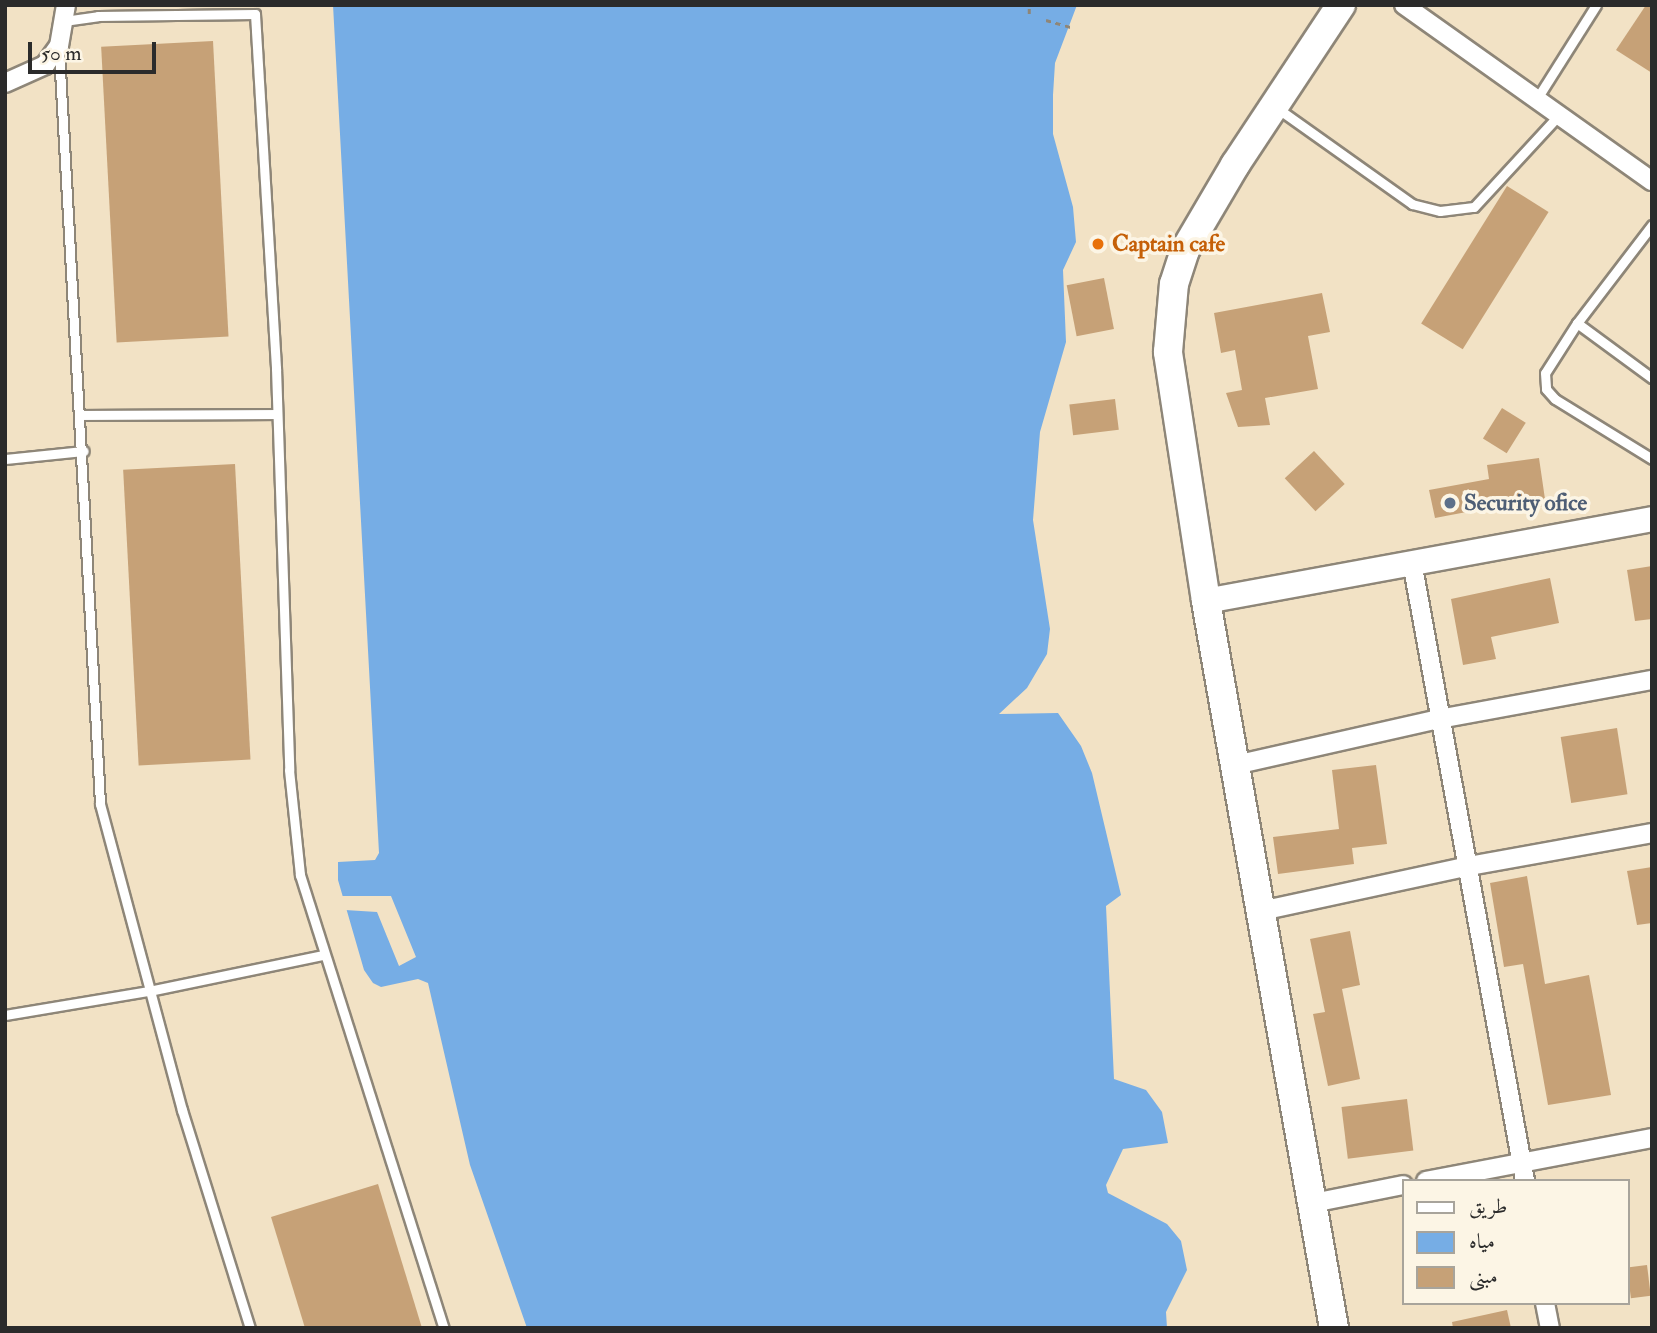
<!DOCTYPE html>
<meta charset="utf-8">
<style>
body{margin:0}
#map{position:relative;width:1657px;height:1333px;overflow:hidden;background:#f2e2c5;font-family:"IM FELL Double Pica",Amiri,serif}
div>[style]{position:absolute}
.water>*{inset:0;background:#76ade5}
.pier>*{inset:0;background:#f2e2c5}
.building>*{inset:0;background:#c6a177;transform-origin:0 0}
.path>*{height:2.5px;margin-top:-1.25px;transform-origin:0;background:repeating-linear-gradient(90deg,#8e8678 0 5px,transparent 0 10px)}
.roads{filter:drop-shadow(2px 0 #8e8678) drop-shadow(-2px 0 #8e8678) drop-shadow(0 2px #8e8678) drop-shadow(0 -2px #8e8678)}
.lane>*{height:9px;margin:-4.5px;padding:0 4.5px;transform-origin:4.5px;border-radius:4.5px;background:#fff}
.street>*{height:18px;margin:-9px;padding:0 9px;transform-origin:9px;border-radius:9px;background:#fff}
.secondary>*{height:24px;margin:-12px;padding:0 12px;transform-origin:12px;border-radius:12px;background:#fff}
.primary>*{height:28px;margin:-14px;padding:0 14px;transform-origin:14px;border-radius:14px;background:#fff}
.dots>*{width:19px;height:19px;translate:-50% -50%;box-sizing:border-box;border:4px solid #fcf5e5;border-radius:50%}
span{translate:-50% -50%;white-space:nowrap;text-align:center;line-height:1.15;-webkit-text-stroke:7px #fcf5e5;paint-order:stroke}
.food-label{font-size:23px;color:#c56008;font-weight:700}
.left{translate:0 -50%;text-align:left}
.service-label{font-size:23px;color:#4e5e75;font-weight:700}
.frame{position:absolute;inset:0;border:7px solid #2b2b2b;pointer-events:none}
.legend{position:absolute;left:1402px;top:1179px;width:228px;height:126px;box-sizing:border-box;background:#fcf5e5;border:2px solid #a8a49b;margin:0;padding:9px 12px;list-style:none;font-size:21px;color:#2b2b2b}
.legend li{display:flex;align-items:center;gap:14px;height:35px}
.legend b{width:35px;border:2px solid #a8a49b}
.scale{position:absolute;left:28px;top:42px;width:128px;height:32px;box-sizing:border-box;border:4px solid #2b2b2b;border-top:0;padding-left:9px;font-size:21px;line-height:24px;white-space:nowrap;color:#2b2b2b;-webkit-text-stroke:5px #fcf5e5;paint-order:stroke}
</style>
<div id="map">
<div class="water">
<div style="clip-path:polygon(333px 5px,1077px 5px,1055px 63px,1053px 95px,1053px 134px,1073px 207px,1076px 242px,1063px 270px,1066px 342px,1040px 432px,1033px 520px,1050px 629px,1047px 654px,1027px 688px,999px 714px,1058px 713px,1081px 746px,1092px 773px,1121px 895px,1106px 906px,1114px 1079px,1146px 1090px,1162px 1112px,1168px 1143px,1123px 1149px,1106px 1185px,1108px 1193px,1167px 1224px,1181px 1241px,1187px 1270px,1166px 1312px,1167px 1328px,527px 1328px,470px 1165px,428px 983px,418px 979px,381px 987px,373px 983px,364px 970px,338px 880px,338px 862px,375px 860px,379px 853px)"></div>
</div>
<div class="pier">
<div style="clip-path:polygon(341px 896px,391px 896px,416px 957px,399px 966px,377px 912px,345px 910px)"></div>
</div>
<div class="building">
<div style="clip-path:polygon(1646px 5px,1652px 5px,1652px 73px,1616px 50px)"></div>
<div style="left:213px;top:41px;width:296px;height:112px;rotate:87deg"></div>
<div style="left:1507px;top:186px;width:49px;height:162px;rotate:32deg"></div>
<div style="left:1104px;top:278px;width:52px;height:38px;rotate:79deg"></div>
<div style="clip-path:polygon(1322px 293px,1330px 332px,1308px 336px,1318px 389px,1265px 398px,1270px 425px,1238px 427px,1226px 393px,1242px 390px,1235px 350px,1221px 353px,1214px 313px)"></div>
<div style="left:1115px;top:399px;width:31px;height:46px;rotate:83deg"></div>
<div style="left:1502px;top:408px;width:28px;height:36px;rotate:32deg"></div>
<div style="left:1314px;top:451px;width:45px;height:40px;rotate:47deg"></div>
<div style="clip-path:polygon(1539px 458px,1546px 506px,1494px 513px,1493px 507px,1435px 518px,1429px 490px,1489px 479px,1487px 465px)"></div>
<div style="left:235px;top:464px;width:296px;height:112px;rotate:87deg"></div>
<div style="clip-path:polygon(1652px 566px,1652px 619px,1635px 621px,1627px 570px)"></div>
<div style="clip-path:polygon(1550px 578px,1559px 623px,1491px 637px,1496px 659px,1463px 665px,1451px 599px)"></div>
<div style="left:1617px;top:728px;width:67px;height:57px;rotate:81deg"></div>
<div style="clip-path:polygon(1376px 765px,1387px 844px,1352px 848px,1354px 864px,1278px 874px,1273px 837px,1339px 829px,1332px 770px)"></div>
<div style="clip-path:polygon(1652px 867px,1652px 923px,1637px 925px,1627px 871px)"></div>
<div style="clip-path:polygon(1527px 876px,1545px 984px,1589px 975px,1611px 1095px,1548px 1105px,1523px 964px,1504px 967px,1490px 883px)"></div>
<div style="clip-path:polygon(1350px 931px,1360px 985px,1342px 989px,1360px 1079px,1328px 1086px,1313px 1014px,1325px 1012px,1310px 939px)"></div>
<div style="left:1407px;top:1099px;width:52px;height:66px;rotate:83deg"></div>
<div style="clip-path:polygon(378px 1184px,422px 1328px,305px 1328px,271px 1217px)"></div>
<div style="left:1647px;top:1265px;width:31px;height:20px;rotate:83deg"></div>
<div style="clip-path:polygon(1507px 1310px,1511px 1328px,1453px 1328px,1452px 1322px)"></div>
</div>
<div class="path">
<div style="left:1029px;top:14px;width:9px;rotate:-90deg"></div>
<div style="left:1046px;top:20px;width:26px;rotate:16deg"></div>
</div>
<div class="roads">
<div class="lane">
<div style="left:64px;top:21px;width:34px;rotate:-8deg"></div>
<div style="left:98px;top:16px;width:157px;rotate:-0.7deg"></div>
<div style="left:255px;top:14px;width:355px;rotate:86.6deg"></div>
<div style="left:276px;top:368px;width:402px;rotate:88.1deg"></div>
<div style="left:289px;top:770px;width:106px;rotate:84deg"></div>
<div style="left:300px;top:875px;width:475px;rotate:72.4deg"></div>
<div style="left:59px;top:51px;width:754px;rotate:86.88deg"></div>
<div style="left:100px;top:804px;width:317px;rotate:75deg"></div>
<div style="left:182px;top:1110px;width:228px;rotate:72.7deg"></div>
<div style="left:1536px;top:100px;width:112px;rotate:-57.7deg"></div>
<div style="left:1277px;top:108px;width:166px;rotate:35.4deg"></div>
<div style="left:1412px;top:204px;width:29px;rotate:14deg"></div>
<div style="left:1440px;top:211px;width:34px;rotate:-7deg"></div>
<div style="left:1474px;top:207px;width:122px;rotate:-47.3deg"></div>
<div style="left:1652px;top:225px;width:123px;rotate:127.4deg"></div>
<div style="left:1577px;top:323px;width:59px;rotate:122.6deg"></div>
<div style="left:1545px;top:373px;width:16px;rotate:86deg"></div>
<div style="left:1546px;top:389px;width:13px;rotate:48deg"></div>
<div style="left:1555px;top:399px;width:114px;rotate:31.7deg"></div>
<div style="left:1577px;top:323px;width:93px;rotate:36.3deg"></div>
<div style="left:82px;top:415px;width:195px;rotate:-0.3deg"></div>
<div style="left:5px;top:459px;width:79px;rotate:-5.8deg"></div>
<div style="left:5px;top:1015px;width:146px;rotate:-9.5deg"></div>
<div style="left:149px;top:991px;width:178px;rotate:-11.7deg"></div>
</div>
<div class="street">
<div style="left:1404px;top:5px;width:304px;rotate:35.4deg"></div>
<div style="left:5px;top:83px;width:44px;rotate:-24.2deg"></div>
<div style="left:45px;top:65px;width:24px;rotate:-54deg"></div>
<div style="left:59px;top:46px;width:42px;rotate:-80.3deg"></div>
<div style="left:1412px;top:562px;width:629px;rotate:79.65deg"></div>
<div style="left:1235px;top:765px;width:209px;rotate:-12.7deg"></div>
<div style="left:1439px;top:719px;width:217px;rotate:-10.4deg"></div>
<div style="left:1261px;top:911px;width:213px;rotate:-12.2deg"></div>
<div style="left:1469px;top:866px;width:186px;rotate:-10.2deg"></div>
<div style="left:1426px;top:1181px;width:230px;rotate:-10.8deg"></div>
<div style="left:1313px;top:1203px;width:92px;rotate:-11.3deg"></div>
<div style="left:1545px;top:1303px;width:25px;rotate:79deg"></div>
</div>
<div class="secondary">
<div style="left:1206px;top:601px;width:453px;rotate:-10.4deg"></div>
</div>
<div class="primary">
<div style="left:1334px;top:1328px;width:738px;rotate:-99.99deg"></div>
<div style="left:1206px;top:601px;width:252px;rotate:-98.7deg"></div>
<div style="left:1168px;top:352px;width:68px;rotate:-85deg"></div>
<div style="left:1174px;top:284px;width:36px;rotate:-72deg"></div>
<div style="left:1185px;top:250px;width:99px;rotate:-59.5deg"></div>
<div style="left:1235px;top:165px;width:192px;rotate:-56.5deg"></div>
</div>
</div>
<div class="dots">
<div style="left:1098px;top:244px;background:#e8710a"></div>
<div style="left:1450px;top:503px;background:#5c6f8a"></div>
</div>
<div class="food-label">
<span class="left" style="left:1112px;top:244px">Captain cafe</span>
</div>
<div class="service-label">
<span class="left" style="left:1464px;top:503px">Security ofice</span>
</div>
<div class="frame"></div>
<ul class="legend">
<li><b style="height:9px;background:#fff"></b>طريق</li>
<li><b style="height:19px;background:#76ade5"></b>مياه</li>
<li><b style="height:19px;background:#c6a177"></b>مبنى</li>
</ul>
<div class="scale">50 m</div>
</div>
